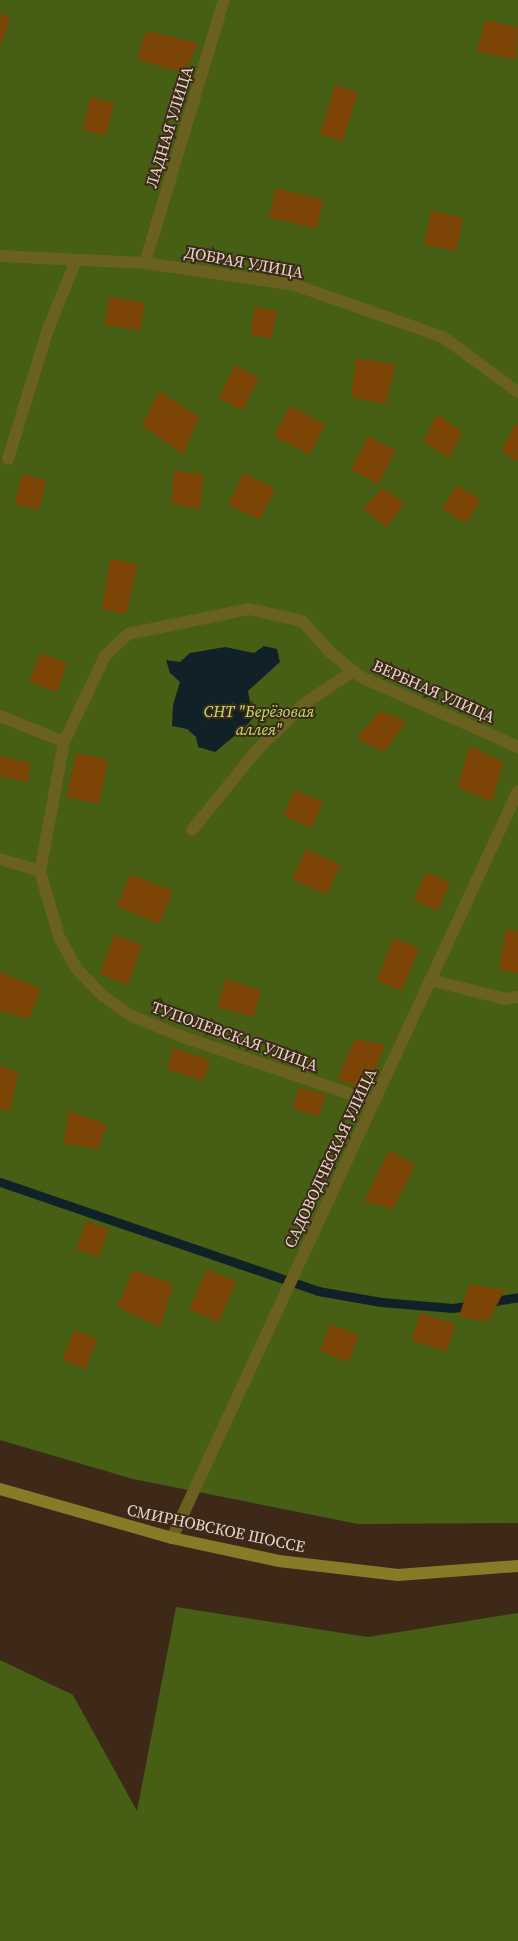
<!DOCTYPE html>
<meta charset="utf-8">
<style>
body{margin:0}
#map{position:relative;width:518px;height:1941px;overflow:hidden;background:#3e2919;font-family:"Source Serif 4",serif}
div>[style]{position:absolute}
.green>*{inset:0;background:#475e15}
.water>*{inset:0;background:#102227}
.stream>*{height:9px;margin:-4.5px;padding:0 4.5px;transform-origin:4.5px;border-radius:4.5px;background:#102227}
.building>*{inset:0;background:#7c4405;transform-origin:0 0}
.service>*{height:12px;margin:-6px;padding:0 6px;transform-origin:6px;border-radius:6px;background:#6a601f}
.secondary>*{height:12px;margin:-6px;padding:0 6px;transform-origin:6px;border-radius:6px;background:#887b28}
span{translate:-50% -50%;white-space:nowrap;text-align:center;line-height:1.15;-webkit-text-stroke:4px #3e2919;paint-order:stroke}
.street-label{font-size:16px;color:#e4d6cc}
.park-label{font-size:16px;color:#b9e56a;font-style:italic}
</style>
<div id="map">
<div class="green">
<div style="clip-path:polygon(0 0,518px 0,518px 1523px,358px 1524px,133px 1479px,0 1440px)"></div>
<div style="clip-path:polygon(176px 1607px,368px 1637px,518px 1613px,518px 1941px,0 1941px,0 1660px,73px 1695px,137px 1811px)"></div>
</div>
<div class="water">
<div style="clip-path:polygon(264px 646px,277px 649px,280px 662px,248px 691px,253px 718px,244px 728px,215px 752px,198px 747px,196px 737px,187px 729px,172px 726px,173px 705px,180px 682px,170px 673px,166px 660px,180px 662px,190px 653px,225px 647px,254px 653px)"></div>
</div>
<div class="stream">
<div style="left:0;top:1182px;width:336px;rotate:18.9deg"></div>
<div style="left:318px;top:1291px;width:64px;rotate:9.9deg"></div>
<div style="left:381px;top:1302px;width:72px;rotate:4.8deg"></div>
<div style="left:453px;top:1308px;width:20px;rotate:-9deg"></div>
<div style="left:488px;top:1302px;width:30px;rotate:-9deg"></div>
</div>
<div class="building">
<div style="clip-path:polygon(0 14px,10px 17px,0 47px)"></div>
<div style="clip-path:polygon(485px 20px,518px 27px,516px 60px,477px 51px)"></div>
<div style="clip-path:polygon(146px 31px,198px 43px,184px 73px,137px 59px)"></div>
<div style="left:335px;top:85px;width:24px;height:52px;rotate:17deg"></div>
<div style="left:91px;top:97px;width:24px;height:34px;rotate:15deg"></div>
<div style="left:276px;top:188px;width:49px;height:30px;rotate:14deg"></div>
<div style="left:431px;top:211px;width:33px;height:34px;rotate:12deg"></div>
<div style="left:109px;top:297px;width:36px;height:28px;rotate:9deg"></div>
<div style="left:255px;top:307px;width:22px;height:28px;rotate:10deg"></div>
<div style="clip-path:polygon(356px 358px,396px 365px,385px 404px,351px 397px)"></div>
<div style="left:235px;top:365px;width:27px;height:37px;rotate:27deg"></div>
<div style="clip-path:polygon(159px 391px,199px 417px,183px 454px,142px 426px)"></div>
<div style="left:290px;top:406px;width:40px;height:34px;rotate:28deg"></div>
<div style="clip-path:polygon(437px 414px,462px 432px,449px 458px,423px 441px)"></div>
<div style="clip-path:polygon(516px 423px,518px 424px,518px 461px,501px 451px)"></div>
<div style="left:368px;top:436px;width:31px;height:38px;rotate:27deg"></div>
<div style="clip-path:polygon(174px 470px,204px 475px,200px 510px,171px 503px)"></div>
<div style="left:244px;top:473px;width:35px;height:35px;rotate:27deg"></div>
<div style="left:22px;top:474px;width:25px;height:31px;rotate:14deg"></div>
<div style="left:457px;top:485px;width:28px;height:28px;rotate:32deg"></div>
<div style="clip-path:polygon(382px 488px,405px 503px,387px 527px,363px 509px)"></div>
<div style="clip-path:polygon(110px 559px,138px 564px,126px 614px,102px 609px)"></div>
<div style="left:40px;top:653px;width:29px;height:31px;rotate:20deg"></div>
<div style="clip-path:polygon(380px 711px,406px 721px,384px 752px,356px 738px)"></div>
<div style="clip-path:polygon(470px 746px,503px 762px,492px 802px,457px 787px)"></div>
<div style="left:76px;top:753px;width:33px;height:45px;rotate:12deg"></div>
<div style="clip-path:polygon(0 756px,30px 763px,28px 782px,0 776px)"></div>
<div style="left:294px;top:790px;width:31px;height:28px;rotate:22deg"></div>
<div style="left:306px;top:849px;width:38px;height:33px;rotate:25deg"></div>
<div style="left:426px;top:872px;width:26px;height:31px;rotate:23deg"></div>
<div style="left:130px;top:874px;width:46px;height:35px;rotate:22deg"></div>
<div style="clip-path:polygon(506px 929px,518px 931px,518px 973px,499px 970px)"></div>
<div style="left:114px;top:935px;width:30px;height:42px;rotate:20deg"></div>
<div style="left:394px;top:938px;width:27px;height:46px;rotate:22deg"></div>
<div style="clip-path:polygon(0 972px,41px 989px,29px 1019px,0 1011px)"></div>
<div style="left:226px;top:979px;width:37px;height:29px;rotate:17deg"></div>
<div style="clip-path:polygon(355px 1039px,385px 1045px,366px 1090px,337px 1079px)"></div>
<div style="left:173px;top:1048px;width:39px;height:22px;rotate:18deg"></div>
<div style="clip-path:polygon(0 1066px,18px 1072px,10px 1112px,0 1109px)"></div>
<div style="left:299px;top:1087px;width:28px;height:22px;rotate:17deg"></div>
<div style="clip-path:polygon(68px 1111px,107px 1124px,98px 1149px,64px 1144px)"></div>
<div style="clip-path:polygon(389px 1150px,415px 1165px,393px 1209px,364px 1201px)"></div>
<div style="left:86px;top:1221px;width:24px;height:30px;rotate:19deg"></div>
<div style="left:207px;top:1269px;width:32px;height:44px;rotate:24deg"></div>
<div style="clip-path:polygon(133px 1270px,173px 1284px,160px 1327px,117px 1307px)"></div>
<div style="clip-path:polygon(469px 1284px,505px 1290px,488px 1321px,459px 1317px)"></div>
<div style="left:420px;top:1313px;width:37px;height:29px;rotate:17deg"></div>
<div style="left:330px;top:1324px;width:31px;height:29px;rotate:21deg"></div>
<div style="left:74px;top:1330px;width:25px;height:32px;rotate:21deg"></div>
</div>
<div class="service">
<div style="left:0;top:256px;width:145px;rotate:2.8deg"></div>
<div style="left:145px;top:263px;width:152px;rotate:8.3deg"></div>
<div style="left:295px;top:285px;width:157px;rotate:19.4deg"></div>
<div style="left:443px;top:337px;width:93px;rotate:36.3deg"></div>
<div style="left:145px;top:263px;width:275px;rotate:-73.3deg"></div>
<div style="left:8px;top:459px;width:136px;rotate:-72.9deg"></div>
<div style="left:48px;top:329px;width:74px;rotate:-67.9deg"></div>
<div style="left:0;top:716px;width:69px;rotate:22.1deg"></div>
<div style="left:64px;top:742px;width:131px;rotate:100.5deg"></div>
<div style="left:40px;top:871px;width:69px;rotate:73.9deg"></div>
<div style="left:59px;top:937px;width:35px;rotate:61deg"></div>
<div style="left:76px;top:968px;width:37px;rotate:46deg"></div>
<div style="left:102px;top:995px;width:34px;rotate:36deg"></div>
<div style="left:130px;top:1015px;width:57px;rotate:22.5deg"></div>
<div style="left:183px;top:1037px;width:202px;rotate:18.8deg"></div>
<div style="left:64px;top:742px;width:95px;rotate:-64.5deg"></div>
<div style="left:105px;top:656px;width:32px;rotate:-44deg"></div>
<div style="left:128px;top:634px;width:124px;rotate:-11.7deg"></div>
<div style="left:249px;top:609px;width:54px;rotate:12.8deg"></div>
<div style="left:302px;top:621px;width:43px;rotate:47.8deg"></div>
<div style="left:331px;top:653px;width:38px;rotate:39deg"></div>
<div style="left:361px;top:677px;width:172px;rotate:24deg"></div>
<div style="left:192px;top:830px;width:103px;rotate:-50.9deg"></div>
<div style="left:257px;top:750px;width:66px;rotate:-44.4deg"></div>
<div style="left:304px;top:704px;width:59px;rotate:-34deg"></div>
<div style="left:0;top:859px;width:42px;rotate:16.7deg"></div>
<div style="left:430px;top:980px;width:77px;rotate:14.2deg"></div>
<div style="left:505px;top:999px;width:13px;rotate:-9deg"></div>
<div style="left:172px;top:1538px;width:823px;rotate:-65.15deg"></div>
</div>
<div class="secondary">
<div style="left:0;top:1489px;width:179px;rotate:15.9deg"></div>
<div style="left:172px;top:1538px;width:109px;rotate:12.1deg"></div>
<div style="left:279px;top:1561px;width:120px;rotate:6.7deg"></div>
<div style="left:398px;top:1575px;width:120px;rotate:-4.3deg"></div>
</div>
<div class="street-label">
<span style="left:169px;top:127px;rotate:-73deg">ЛАДНАЯ УЛИЦА</span>
<span style="left:244px;top:262px;rotate:10deg">ДОБРАЯ УЛИЦА</span>
<span style="left:434px;top:691px;rotate:24deg">ВЕРБНАЯ УЛИЦА</span>
<span style="left:235px;top:1036px;rotate:20deg">ТУПОЛЕВСКАЯ УЛИЦА</span>
<span style="left:330px;top:1158px;rotate:-65deg">САДОВОДЧЕСКАЯ УЛИЦА</span>
<span style="left:216px;top:1528px;rotate:12deg">СМИРНОВСКОЕ ШОССЕ</span>
</div>
<div class="park-label">
<span style="left:259px;top:720px">СНТ "Берёзовая<br>аллея"</span>
</div>
</div>
